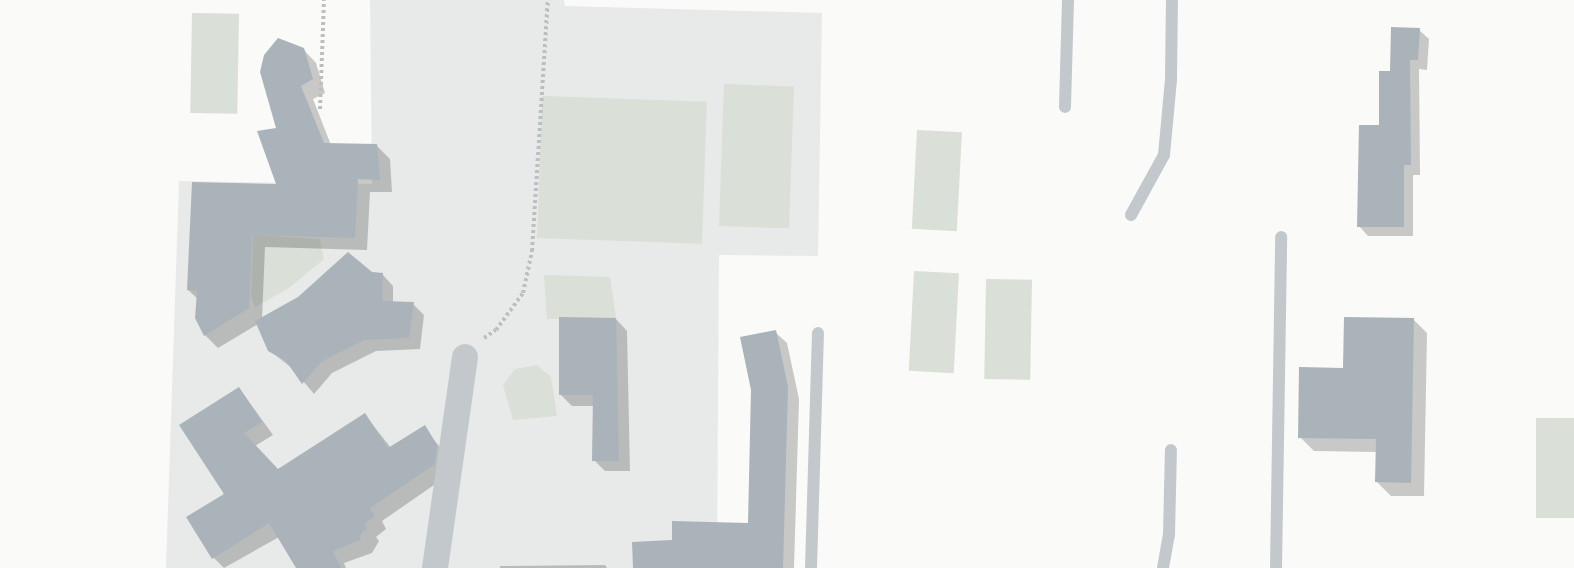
<!DOCTYPE html>
<style>
body{margin:0}
#map{position:relative;width:1574px;height:568px;overflow:hidden;background:#fafaf8;font-family:Roboto,sans-serif}
div>[style]{position:absolute}
.built>*{inset:0;background:#e8e9e9}
.green>*{inset:0;background:#dadfd7;transform-origin:0 0}
.shadow>*{inset:0;background:#0003}
.building>*{inset:0;background:#aab3b9}
.path>*{height:4px;margin-top:-2px;transform-origin:0;background:repeating-linear-gradient(90deg,#bbbfc2 0 3px,transparent 0 6px)}
.lane>*{height:12px;margin:-6px;padding:0 6px;transform-origin:6px;border-radius:6px;background:#c3c8cc}
.street>*{height:26px;margin:-13px;padding:0 13px;transform-origin:13px;border-radius:13px;background:#c3c8cc}
span{translate:-50% -50%;white-space:nowrap;text-align:center;line-height:1.15;-webkit-text-stroke:6px #fff;paint-order:stroke}
</style>
<div id="map">
<div class="built">
<div style="clip-path:polygon(370px 0,564px 0,565px 6px,822px 13px,818px 256px,719px 255px,717px 568px,166px 568px,179px 181px,372px 184px)"></div>
</div>
<div class="green">
<div style="left:192px;top:13px;width:47px;height:100px;rotate:1deg"></div>
<div style="left:724px;top:84px;width:70px;height:142px;rotate:2deg"></div>
<div style="left:542px;top:96px;width:165px;height:142px;rotate:2deg"></div>
<div style="left:917px;top:130px;width:45px;height:99px;rotate:3deg"></div>
<div style="clip-path:polygon(253px 235px,320px 239px,324px 259px,289px 288px,255px 307px,251px 296px)"></div>
<div style="left:914px;top:271px;width:45px;height:100px;rotate:3deg"></div>
<div style="clip-path:polygon(544px 275px,610px 277px,616px 318px,547px 319px)"></div>
<div style="left:986px;top:279px;width:46px;height:100px;rotate:1deg"></div>
<div style="clip-path:polygon(537px 365px,551px 377px,557px 416px,513px 420px,503px 385px,515px 369px)"></div>
<div style="left:1536px;top:418px;width:38px;height:100px"></div>
</div>
<div class="shadow">
<div style="clip-path:polygon(1419px 30px,1429px 39px,1427px 70px,1419px 69px,1420px 175px,1413px 175px,1413px 236px,1368px 236px,1359px 226px,1391px 73px)"></div>
<div style="clip-path:polygon(303px 49px,316px 63px,325px 93px,313px 99px,331px 145px,377px 146px,390px 159px,392px 192px,370px 192px,367px 250px,265px 247px,262px 319px,372px 274px,382px 274px,393px 286px,393px 303px,413px 304px,424px 315px,420px 349px,376px 351px,332px 373px,314px 394px,293px 369px,269px 350px,258px 324px,218px 348px,205px 335px,198px 299px,188px 290px,278px 185px,277px 130px)"></div>
<div style="clip-path:polygon(616px 319px,627px 331px,630px 471px,605px 471px,594px 460px,594px 406px,572px 406px,560px 394px)"></div>
<div style="clip-path:polygon(1413px 319px,1427px 333px,1424px 496px,1391px 496px,1377px 482px,1377px 452px,1314px 451px,1300px 437px,1344px 370px)"></div>
<div style="clip-path:polygon(775px 332px,787px 343px,799px 399px,794px 568px,634px 568px,673px 541px,750px 525px)"></div>
<div style="clip-path:polygon(239px 388px,273px 435px,255px 446px,278px 471px,365px 415px,391px 448px,424px 427px,449px 459px,447px 476px,382px 521px,386px 529px,376px 537px,379px 541px,372px 553px,344px 563px,346px 568px,298px 568px,279px 537px,224px 568px,214px 558px)"></div>
<div style="clip-path:polygon(605px 565px,607px 568px,500px 568px,500px 566px)"></div>
</div>
<div class="building">
<div style="clip-path:polygon(1391px 27px,1420px 28px,1418px 60px,1410px 60px,1411px 165px,1404px 165px,1404px 227px,1357px 227px,1359px 125px,1379px 125px,1379px 71px,1390px 71px)"></div>
<div style="clip-path:polygon(278px 38px,304px 48px,313px 79px,301px 86px,324px 143px,377px 144px,380px 180px,358px 179px,355px 238px,252px 235px,249px 308px,204px 336px,195px 318px,197px 291px,187px 290px,192px 182px,276px 184px,257px 131px,276px 128px,260px 72px,264px 55px)"></div>
<div style="clip-path:polygon(348px 252px,372px 272px,383px 273px,382px 301px,414px 302px,409px 338px,364px 340px,321px 362px,302px 384px,286px 361px,268px 351px,255px 321px,298px 297px)"></div>
<div style="clip-path:polygon(559px 317px,616px 318px,619px 461px,592px 461px,593px 395px,559px 395px)"></div>
<div style="clip-path:polygon(1344px 317px,1414px 318px,1411px 483px,1375px 482px,1376px 439px,1298px 438px,1299px 367px,1343px 368px)"></div>
<div style="clip-path:polygon(776px 330px,788px 387px,783px 568px,633px 568px,632px 542px,672px 540px,672px 521px,748px 523px,751px 390px,740px 337px)"></div>
<div style="clip-path:polygon(239px 387px,262px 422px,244px 433px,278px 469px,365px 413px,388px 448px,425px 425px,437px 445px,435px 464px,370px 508px,375px 516px,364px 524px,367px 529px,361px 533px,360px 540px,333px 551px,341px 568px,296px 568px,269px 523px,212px 559px,186px 517px,224px 494px,179px 425px)"></div>
</div>
<div class="path">
<div style="left:320px;top:109px;width:109px;rotate:-87.9deg"></div>
<div style="left:484px;top:338px;width:14px;rotate:-34deg"></div>
<div style="left:496px;top:330px;width:46px;rotate:-53.9deg"></div>
<div style="left:523px;top:293px;width:43px;rotate:-77.9deg"></div>
<div style="left:532px;top:251px;width:252px;rotate:-86.4deg"></div>
</div>
<div class="lane">
<div style="left:1065px;top:107px;width:107px;rotate:-88.4deg"></div>
<div style="left:1131px;top:215px;width:68px;rotate:-61.2deg"></div>
<div style="left:1164px;top:155px;width:76px;rotate:-84.7deg"></div>
<div style="left:1171px;top:79px;width:79px;rotate:-89.3deg"></div>
<div style="left:811px;top:568px;width:235px;rotate:-88.3deg"></div>
<div style="left:1163px;top:568px;width:34px;rotate:-80deg"></div>
<div style="left:1169px;top:535px;width:85px;rotate:-88.7deg"></div>
<div style="left:1276px;top:568px;width:331px;rotate:-89.1deg"></div>
</div>
<div class="street">
<div style="left:435px;top:568px;width:213px;rotate:-81.9deg"></div>
</div>
</div>
